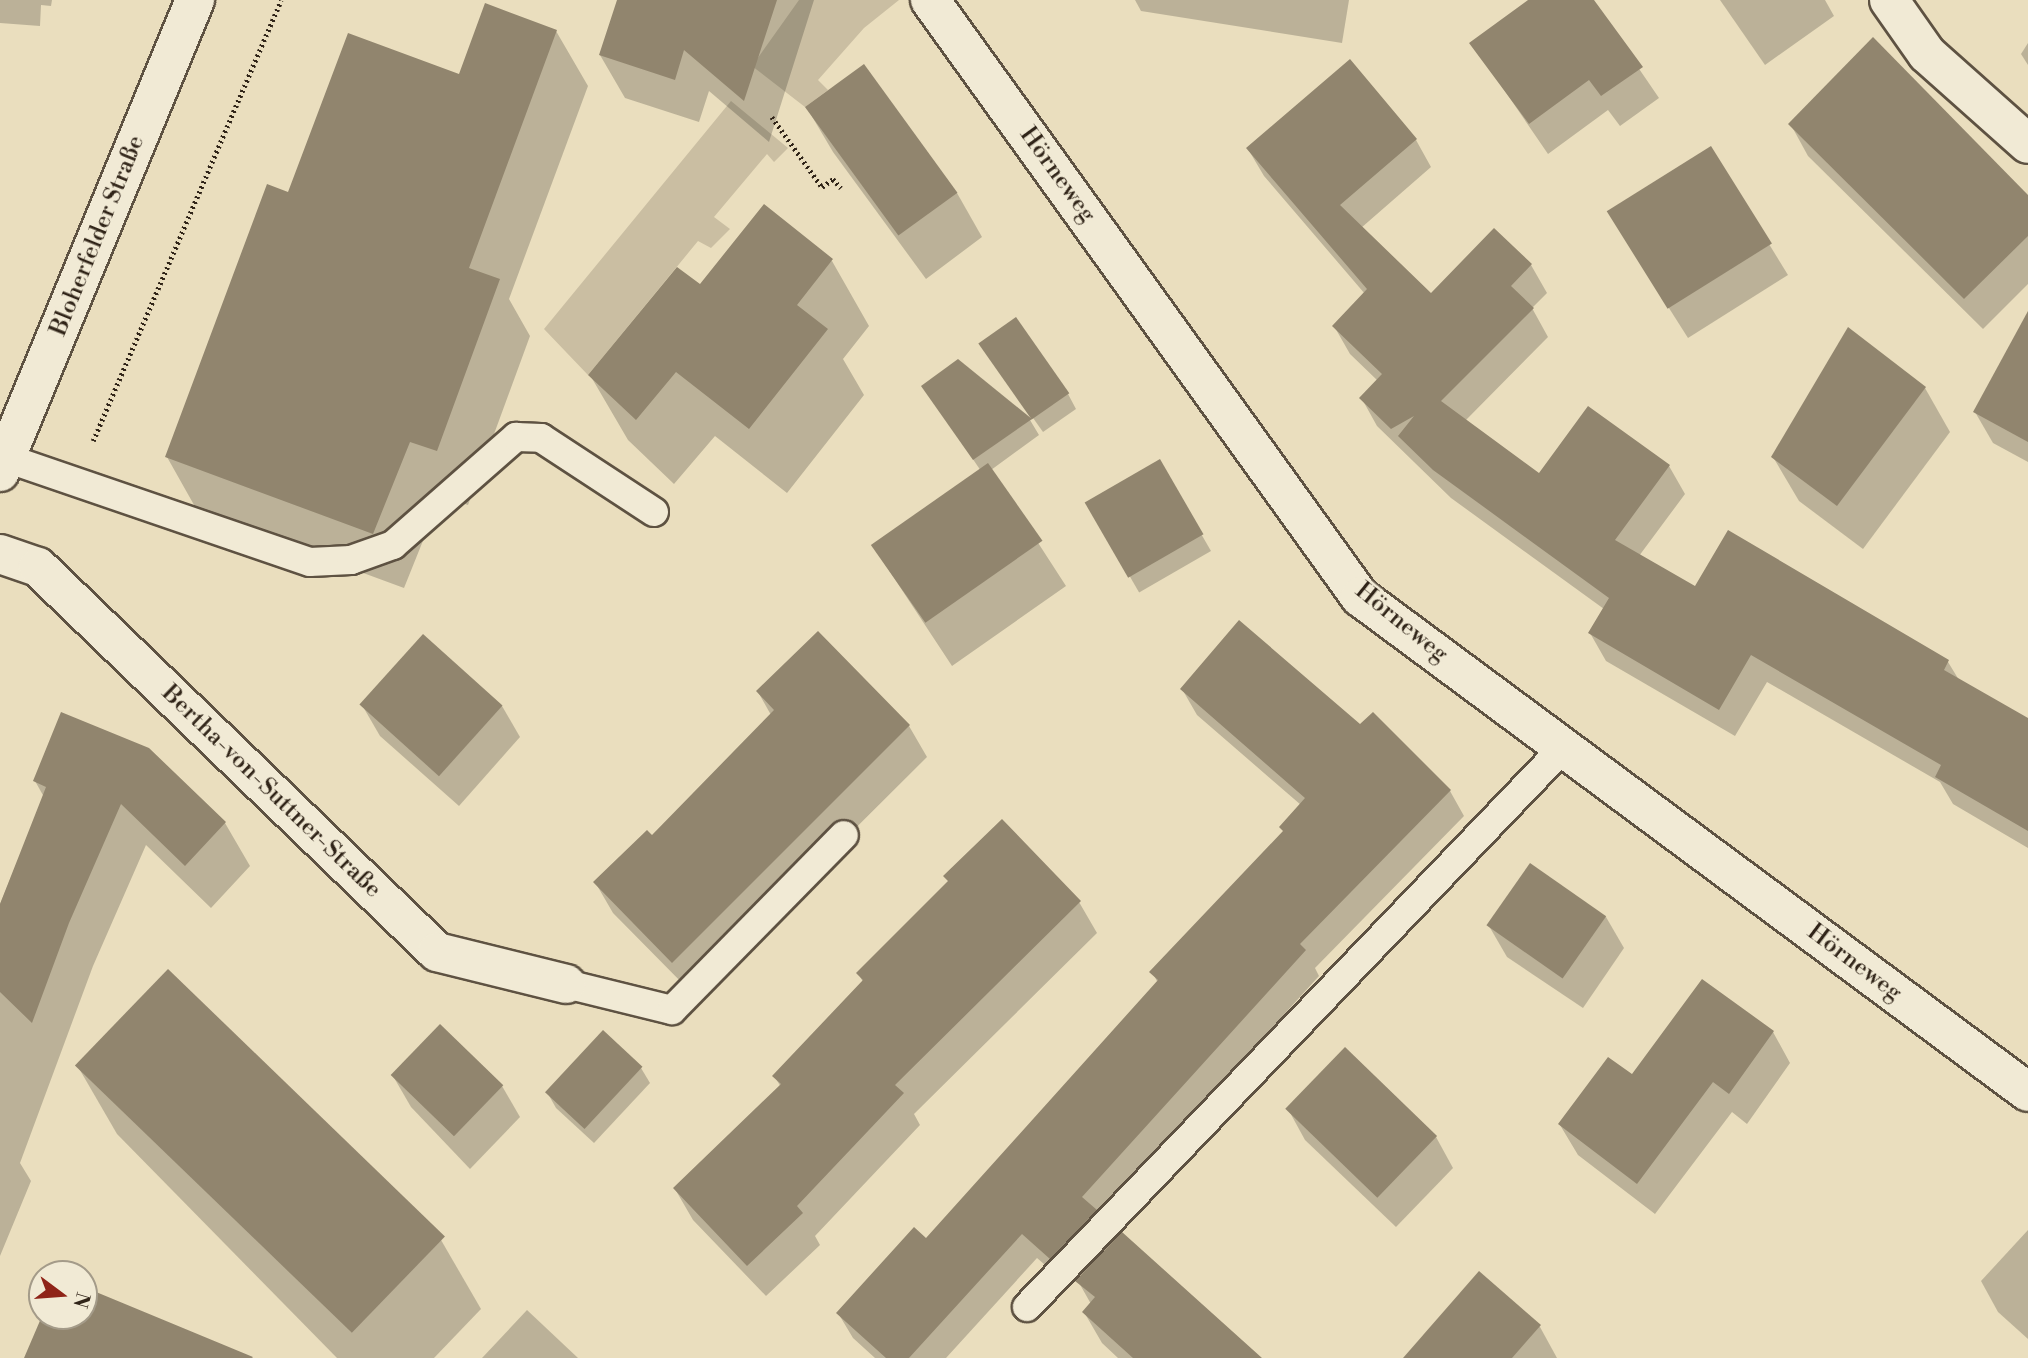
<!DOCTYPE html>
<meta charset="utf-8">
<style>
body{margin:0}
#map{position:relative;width:2028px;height:1358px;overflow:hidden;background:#eadebe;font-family:"Libre Bodoni",serif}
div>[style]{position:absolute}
.green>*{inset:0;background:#cabea2}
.shadow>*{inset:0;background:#0003;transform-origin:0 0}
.building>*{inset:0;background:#91856e;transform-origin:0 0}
.path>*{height:4.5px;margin-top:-2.25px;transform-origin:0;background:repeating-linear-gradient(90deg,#302418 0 2px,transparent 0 5.5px)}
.roads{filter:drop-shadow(2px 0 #5e5242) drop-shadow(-2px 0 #5e5242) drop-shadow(0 2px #5e5242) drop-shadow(0 -2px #5e5242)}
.lane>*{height:28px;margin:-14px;padding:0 14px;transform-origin:14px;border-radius:14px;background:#f1ead5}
.street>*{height:38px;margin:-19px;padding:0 19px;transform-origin:19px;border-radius:19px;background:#f1ead5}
.secondary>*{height:38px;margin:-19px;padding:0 19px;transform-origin:19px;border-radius:19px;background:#f1ead5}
span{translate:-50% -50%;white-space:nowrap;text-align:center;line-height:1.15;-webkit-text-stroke:5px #f1ead5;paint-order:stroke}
.street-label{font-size:24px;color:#302418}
.north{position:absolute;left:28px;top:1260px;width:70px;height:70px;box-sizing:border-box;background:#f1ead5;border:2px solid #a49b89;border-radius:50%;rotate:106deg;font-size:19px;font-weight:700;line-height:28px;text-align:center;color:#302418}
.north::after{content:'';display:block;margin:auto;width:24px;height:32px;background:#8f2418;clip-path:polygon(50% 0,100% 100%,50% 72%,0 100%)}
</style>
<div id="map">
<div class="green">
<div style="clip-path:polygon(799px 0,899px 0,864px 28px,818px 80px,828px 90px,805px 107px,752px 66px)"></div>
<div style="clip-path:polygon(731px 101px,788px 148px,774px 162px,767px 154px,714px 217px,730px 229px,711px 248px,698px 241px,588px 375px,544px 329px)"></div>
</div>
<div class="shadow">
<div style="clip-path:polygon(0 0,52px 0,51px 6px,41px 5px,40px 26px,0 23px)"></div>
<div style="clip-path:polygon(619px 0,814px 0,769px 142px,709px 91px,699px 122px,625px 98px,600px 55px)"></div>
<div style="clip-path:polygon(1135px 0,1349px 0,1342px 43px,1141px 11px)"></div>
<div style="clip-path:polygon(1531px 0,1592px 0,1659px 98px,1620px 126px,1608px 110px,1548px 154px,1472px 43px)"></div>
<div style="clip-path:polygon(1720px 0,1825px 0,1834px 16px,1765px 65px)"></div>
<div style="clip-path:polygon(556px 31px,588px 86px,509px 299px,530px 336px,468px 505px,441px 496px,404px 588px,198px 512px,167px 457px,460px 76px)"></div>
<div style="clip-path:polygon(2028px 43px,2028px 65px,2021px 54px)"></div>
<div style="clip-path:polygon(864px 66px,957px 193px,982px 237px,926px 279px,833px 152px,807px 108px)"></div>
<div style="clip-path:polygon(1791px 125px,2028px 198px,2028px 284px,1983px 329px,1808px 156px)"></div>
<div style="clip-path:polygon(1416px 140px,1431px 167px,1361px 228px,1431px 296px,1495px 230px,1531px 265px,1547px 293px,1532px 308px,1548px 337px,1465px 421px,1539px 476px,1669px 466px,1685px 494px,1639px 556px,1696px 589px,1948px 662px,1959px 680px,2028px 720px,2028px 848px,1953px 804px,1940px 782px,1767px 682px,1735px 736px,1606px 661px,1590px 633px,1604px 609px,1451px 498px,1377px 426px,1362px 399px,1378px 381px,1350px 354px,1334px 326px,1365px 294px,1264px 176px,1248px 149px)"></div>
<div style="clip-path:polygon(1710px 148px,1788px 275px,1688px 338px,1627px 242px)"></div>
<div style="clip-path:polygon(832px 261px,869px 326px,843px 359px,864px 395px,787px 493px,715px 436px,674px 484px,628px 440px,590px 375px,700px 287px)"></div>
<div style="clip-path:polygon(2028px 333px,2028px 462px,1993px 443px,1975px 412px)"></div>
<div style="clip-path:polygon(981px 345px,1068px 394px,1076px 409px,1043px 432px)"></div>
<div style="clip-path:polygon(957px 362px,1030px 420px,1039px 435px,991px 470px,1066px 586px,952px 666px,873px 546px,981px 471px,923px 386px)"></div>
<div style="clip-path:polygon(1925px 388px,1950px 432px,1863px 549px,1799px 501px,1773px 457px)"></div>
<div style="left:1159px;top:461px;width:104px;height:83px;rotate:60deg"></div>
<div style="clip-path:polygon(818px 633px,909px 726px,927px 757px,691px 992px,613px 913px,595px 882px,652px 837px,771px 715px,758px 692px)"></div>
<div style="clip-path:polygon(423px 636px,502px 706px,520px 737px,459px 806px,380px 736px,362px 705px)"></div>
<div style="clip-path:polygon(1182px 689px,1361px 726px,1450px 791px,1464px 816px,1315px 968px,1319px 976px,1099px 1218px,1066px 1283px,1037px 1258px,946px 1358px,875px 1358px,853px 1338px,838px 1313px,927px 1240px,1158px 983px,1152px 972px,1284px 832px,1301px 805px,1197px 715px)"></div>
<div style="clip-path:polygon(148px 750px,225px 823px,250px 866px,211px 908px,146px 845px,93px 966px,20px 1163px,31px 1181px,0 1256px,0 904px,44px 797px,35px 781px)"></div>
<div style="clip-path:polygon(1079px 902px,1097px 933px,914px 1114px,920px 1125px,815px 1236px,820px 1245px,766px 1296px,693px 1220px,675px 1189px,781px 1087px,774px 1076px,863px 982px,858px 973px)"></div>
<div style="clip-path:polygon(1606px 917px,1624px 948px,1583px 1008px,1507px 957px,1489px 926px)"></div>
<div style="clip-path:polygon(1773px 1032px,1790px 1063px,1747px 1124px,1732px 1112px,1655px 1214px,1578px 1155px,1560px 1125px,1633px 1077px)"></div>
<div style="clip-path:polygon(77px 1065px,441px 1240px,481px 1309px,434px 1358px,337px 1358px,117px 1134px)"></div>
<div style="clip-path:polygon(641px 1068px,650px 1083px,594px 1143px,556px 1108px,547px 1092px)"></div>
<div style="clip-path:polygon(393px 1076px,502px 1086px,520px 1117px,470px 1169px,411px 1107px)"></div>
<div style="clip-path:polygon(1288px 1109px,1436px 1137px,1453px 1168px,1396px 1227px,1305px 1140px)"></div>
<div style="clip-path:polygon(2028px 1230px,2028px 1339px,1998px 1312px,1981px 1281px)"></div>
<div style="clip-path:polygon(1480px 1273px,1540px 1327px,1557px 1358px,1422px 1358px)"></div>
<div style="clip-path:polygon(1078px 1281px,1253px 1358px,1118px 1358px,1102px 1343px,1084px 1312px,1091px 1304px)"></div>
<div style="clip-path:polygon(527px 1310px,578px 1358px,482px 1358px)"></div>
</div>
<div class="building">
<div style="clip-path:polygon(617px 0,777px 0,744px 101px,684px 50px,675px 80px,599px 55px)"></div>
<div style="clip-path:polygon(1528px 0,1594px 0,1643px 67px,1601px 96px,1589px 80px,1529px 124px,1469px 43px)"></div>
<div style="clip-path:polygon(485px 3px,557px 30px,469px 268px,500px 279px,437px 451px,410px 442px,373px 534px,165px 457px,267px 184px,288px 192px,348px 33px,459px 74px)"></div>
<div style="clip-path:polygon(1873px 37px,2028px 195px,2028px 236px,1964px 299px,1788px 124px)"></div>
<div style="clip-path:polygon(1350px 59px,1417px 139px,1340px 205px,1431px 293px,1494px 228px,1532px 264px,1511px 286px,1534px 308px,1441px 401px,1539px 473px,1588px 406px,1670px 465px,1615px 540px,1695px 586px,1728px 530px,1949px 660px,1944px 670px,2028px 718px,2028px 831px,1935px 777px,1941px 765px,1751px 655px,1719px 710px,1588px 633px,1609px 598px,1433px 470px,1398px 436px,1414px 416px,1391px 429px,1359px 398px,1382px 374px,1332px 326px,1367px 289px,1246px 148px)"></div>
<div style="left:864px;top:64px;width:159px;height:73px;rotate:54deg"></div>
<div style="left:1711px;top:146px;width:115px;height:123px;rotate:58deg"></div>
<div style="clip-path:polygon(764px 204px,833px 259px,797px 305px,828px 329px,749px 429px,676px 372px,636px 420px,588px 375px,677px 267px,700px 284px)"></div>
<div style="clip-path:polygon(2028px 311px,2028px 442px,1973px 412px)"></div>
<div style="left:1016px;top:317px;width:93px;height:46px;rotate:55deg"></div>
<div style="clip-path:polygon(1848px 327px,1926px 387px,1837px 506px,1771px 457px)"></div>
<div style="clip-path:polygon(958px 359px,1032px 419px,973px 460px,921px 386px)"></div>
<div style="left:1160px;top:459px;width:87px;height:87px;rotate:60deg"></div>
<div style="left:988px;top:463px;width:95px;height:143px;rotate:55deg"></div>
<div style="clip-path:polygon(1239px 620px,1360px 724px,1373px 712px,1451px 790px,1300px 944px,1306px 950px,1082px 1197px,1097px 1210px,1050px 1259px,1022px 1234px,909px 1358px,886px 1358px,836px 1313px,914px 1227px,926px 1238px,1158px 980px,1149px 972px,1283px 831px,1279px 827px,1305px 798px,1180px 689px)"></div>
<div style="clip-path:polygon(818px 631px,910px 725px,672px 963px,593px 882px,647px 830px,652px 835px,774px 710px,756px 691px)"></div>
<div style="left:423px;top:634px;width:107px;height:95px;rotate:42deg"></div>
<div style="clip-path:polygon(61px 712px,149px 748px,226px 822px,185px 866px,121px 804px,69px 923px,32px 1023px,0 992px,0 904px,46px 787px,33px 781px)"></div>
<div style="clip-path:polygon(1002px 819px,1081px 901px,895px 1085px,904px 1093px,797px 1206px,803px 1213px,747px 1266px,673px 1188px,781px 1084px,772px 1076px,863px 980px,856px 973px,948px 881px,943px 876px)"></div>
<div style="left:1530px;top:863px;width:93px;height:76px;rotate:35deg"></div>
<div style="left:168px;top:969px;width:385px;height:134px;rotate:44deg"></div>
<div style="clip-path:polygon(1702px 979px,1774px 1031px,1729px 1094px,1713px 1082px,1637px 1184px,1558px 1124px,1608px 1057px,1632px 1074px)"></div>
<div style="left:440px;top:1024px;width:88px;height:71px;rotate:44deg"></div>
<div style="left:603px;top:1030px;width:54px;height:85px;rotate:43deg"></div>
<div style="left:1345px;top:1047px;width:128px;height:86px;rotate:44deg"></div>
<div style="clip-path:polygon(1122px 1232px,1262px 1358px,1133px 1358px,1082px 1312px,1095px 1297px,1075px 1281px)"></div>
<div style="clip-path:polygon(1479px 1271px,1541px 1325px,1512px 1358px,1403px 1358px)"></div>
<div style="clip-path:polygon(84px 1287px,253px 1357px,252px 1358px,24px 1358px,42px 1316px,84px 1316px)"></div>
</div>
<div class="path">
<div style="left:772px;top:117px;width:86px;rotate:54.5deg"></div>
<div style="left:822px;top:187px;width:14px;rotate:-36deg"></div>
<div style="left:833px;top:179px;width:12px;rotate:48deg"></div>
<div style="left:93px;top:441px;width:479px;rotate:-66.9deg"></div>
</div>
<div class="roads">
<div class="lane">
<div style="left:6px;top:458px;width:321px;rotate:18.9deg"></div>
<div style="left:310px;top:562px;width:41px;rotate:-2.8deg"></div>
<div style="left:351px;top:560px;width:45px;rotate:-19.7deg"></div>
<div style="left:393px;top:545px;width:164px;rotate:-41.3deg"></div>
<div style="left:516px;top:437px;width:25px;rotate:2deg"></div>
<div style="left:541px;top:438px;width:135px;rotate:33.2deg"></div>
<div style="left:566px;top:984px;width:109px;rotate:13.8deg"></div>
<div style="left:672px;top:1010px;width:245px;rotate:-45.5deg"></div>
<div style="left:1027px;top:1307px;width:774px;rotate:-46.2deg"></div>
</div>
<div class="street">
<div style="left:930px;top:0;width:736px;rotate:54.24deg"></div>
<div style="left:1360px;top:597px;width:831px;rotate:36.54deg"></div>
<div style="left:1889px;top:0;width:66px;rotate:54.9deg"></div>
<div style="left:1927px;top:54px;width:135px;rotate:41.7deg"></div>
<div style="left:0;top:554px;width:40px;rotate:18.9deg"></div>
<div style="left:38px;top:567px;width:554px;rotate:43.98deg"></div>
<div style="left:437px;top:952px;width:133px;rotate:13.9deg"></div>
</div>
<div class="secondary">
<div style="left:0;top:472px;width:511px;rotate:-67.55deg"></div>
</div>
</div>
<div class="street-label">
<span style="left:1057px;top:175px;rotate:54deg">Hörneweg</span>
<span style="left:98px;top:236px;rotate:-68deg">Bloherfelder Straße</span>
<span style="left:1401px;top:623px;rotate:39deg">Hörneweg</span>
<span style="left:271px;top:792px;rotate:44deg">Bertha-von-Suttner-Straße</span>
<span style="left:1854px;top:963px;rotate:37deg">Hörneweg</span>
</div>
<div class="north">N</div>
</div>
